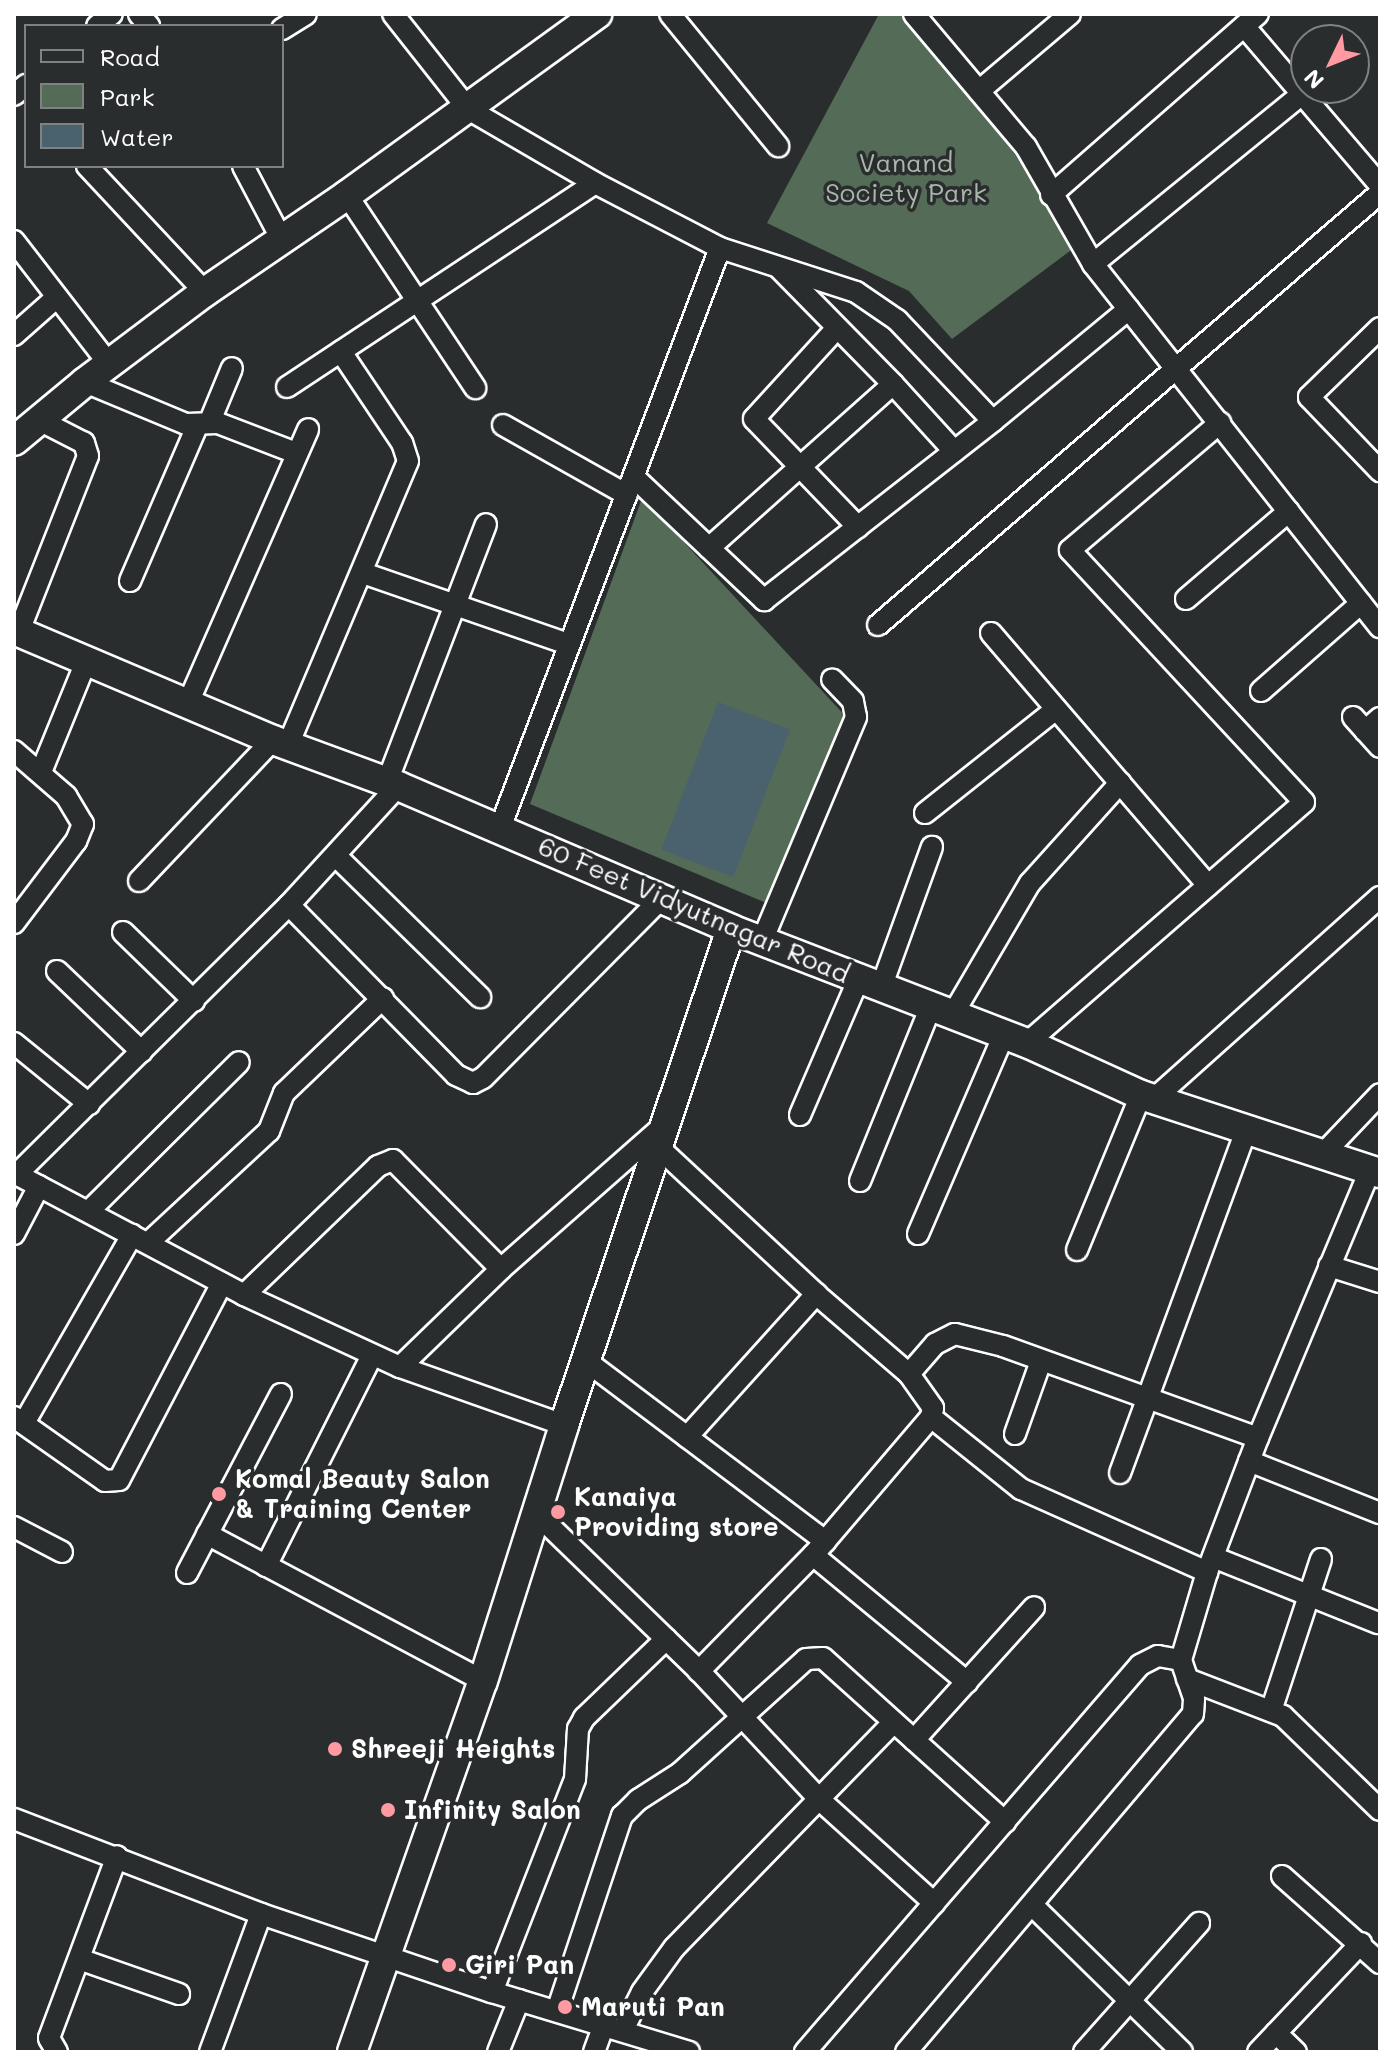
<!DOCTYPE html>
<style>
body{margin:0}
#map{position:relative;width:1394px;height:2066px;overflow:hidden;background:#2a2d2e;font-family:Mali,sans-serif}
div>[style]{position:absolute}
.green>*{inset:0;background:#546b57}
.water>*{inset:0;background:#4a626e;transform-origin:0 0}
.roads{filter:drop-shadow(2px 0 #fff) drop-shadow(-2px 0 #fff) drop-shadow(0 2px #fff) drop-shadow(0 -2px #fff)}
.street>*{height:20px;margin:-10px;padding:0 10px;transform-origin:10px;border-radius:10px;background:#2a2d2e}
.secondary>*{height:28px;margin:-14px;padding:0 14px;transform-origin:14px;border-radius:14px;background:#2a2d2e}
.dots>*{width:22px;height:22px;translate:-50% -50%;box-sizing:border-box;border:4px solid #2a2d2e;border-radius:50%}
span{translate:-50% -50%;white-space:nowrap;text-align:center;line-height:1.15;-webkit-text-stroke:7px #2a2d2e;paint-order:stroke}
.park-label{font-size:26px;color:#aab5ab}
.street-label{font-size:26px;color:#fff}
.poi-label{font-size:26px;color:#fff;font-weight:700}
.left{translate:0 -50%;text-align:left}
.frame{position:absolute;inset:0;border:16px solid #fff;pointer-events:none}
.legend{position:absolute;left:24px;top:24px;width:260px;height:144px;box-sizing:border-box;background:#2a2d2e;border:2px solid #7f8182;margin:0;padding:10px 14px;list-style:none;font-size:24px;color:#fff}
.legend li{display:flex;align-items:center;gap:16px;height:40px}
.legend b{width:40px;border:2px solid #7f8182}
.north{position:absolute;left:1290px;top:24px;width:80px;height:80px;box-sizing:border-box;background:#2a2d2e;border:2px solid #7f8182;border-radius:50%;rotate:227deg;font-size:22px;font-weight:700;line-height:32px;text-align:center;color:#fff}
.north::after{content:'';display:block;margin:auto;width:28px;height:36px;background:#ff9aa2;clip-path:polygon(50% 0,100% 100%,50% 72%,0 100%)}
</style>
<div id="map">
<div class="green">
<div style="clip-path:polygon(879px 14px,908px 14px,1082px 242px,952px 339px,909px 291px,767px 223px)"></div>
<div style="clip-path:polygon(641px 501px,681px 539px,849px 720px,776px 907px,530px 804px)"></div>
</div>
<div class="water">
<div style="left:718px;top:702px;width:77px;height:158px;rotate:21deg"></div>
</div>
<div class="roads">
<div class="street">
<div style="left:139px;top:14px;width:16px;rotate:50deg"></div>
<div style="left:393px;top:14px;width:121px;rotate:51.7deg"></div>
<div style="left:468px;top:109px;width:147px;rotate:30.2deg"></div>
<div style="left:595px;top:183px;width:141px;rotate:27.5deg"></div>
<div style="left:720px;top:248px;width:143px;rotate:17.9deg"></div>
<div style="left:856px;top:292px;width:50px;rotate:34.3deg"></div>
<div style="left:897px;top:320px;width:139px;rotate:46.5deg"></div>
<div style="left:993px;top:421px;width:176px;rotate:-39.5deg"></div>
<div style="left:670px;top:14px;width:171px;rotate:50.7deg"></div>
<div style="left:914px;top:14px;width:174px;rotate:49.9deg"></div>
<div style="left:1026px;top:147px;width:135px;rotate:60.2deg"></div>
<div style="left:1093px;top:264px;width:463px;rotate:51.7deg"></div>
<div style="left:97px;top:26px;width:19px;rotate:-39deg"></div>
<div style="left:1244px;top:26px;width:209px;rotate:49.5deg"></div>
<div style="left:282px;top:29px;width:28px;rotate:-32deg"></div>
<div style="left:979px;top:91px;width:119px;rotate:-40.2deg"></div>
<div style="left:14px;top:95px;width:16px;rotate:-40deg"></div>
<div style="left:87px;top:166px;width:173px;rotate:46.9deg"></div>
<div style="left:243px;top:166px;width:84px;rotate:62.2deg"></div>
<div style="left:347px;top:195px;width:232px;rotate:56.4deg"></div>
<div style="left:1051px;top:195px;width:275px;rotate:-41.2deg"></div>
<div style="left:14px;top:241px;width:155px;rotate:52.3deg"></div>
<div style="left:1093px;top:264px;width:269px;rotate:-39.1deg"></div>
<div style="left:837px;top:328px;width:123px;rotate:132.4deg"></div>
<div style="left:754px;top:419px;width:150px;rotate:46.1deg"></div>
<div style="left:1380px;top:328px;width:99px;rotate:135.8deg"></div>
<div style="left:1309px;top:397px;width:103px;rotate:46.2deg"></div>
<div style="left:14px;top:335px;width:57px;rotate:-41.5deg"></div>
<div style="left:85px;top:382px;width:109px;rotate:22.6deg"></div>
<div style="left:186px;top:424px;width:32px;rotate:-2deg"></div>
<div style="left:218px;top:423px;width:84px;rotate:21deg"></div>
<div style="left:893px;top:384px;width:91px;rotate:47.7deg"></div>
<div style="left:287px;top:387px;width:369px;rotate:-33.5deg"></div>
<div style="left:210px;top:421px;width:57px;rotate:-67.5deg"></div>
<div style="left:503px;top:425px;width:142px;rotate:29.4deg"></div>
<div style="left:635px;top:478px;width:178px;rotate:43.4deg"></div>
<div style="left:764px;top:600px;width:291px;rotate:-38deg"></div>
<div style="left:709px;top:548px;width:246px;rotate:-41.7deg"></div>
<div style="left:893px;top:384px;width:161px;rotate:-134.5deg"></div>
<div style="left:363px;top:573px;width:217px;rotate:19.1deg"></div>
<div style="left:130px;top:581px;width:169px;rotate:-66.6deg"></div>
<div style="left:1186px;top:599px;width:135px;rotate:-40.5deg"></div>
<div style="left:878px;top:625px;width:662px;rotate:-40.71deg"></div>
<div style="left:19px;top:631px;width:188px;rotate:-68.5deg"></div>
<div style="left:88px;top:456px;width:14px;rotate:-107deg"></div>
<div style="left:84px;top:443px;width:51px;rotate:-152.9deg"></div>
<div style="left:991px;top:633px;width:333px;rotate:49.3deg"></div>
<div style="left:1261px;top:691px;width:133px;rotate:-41.3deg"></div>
<div style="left:188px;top:703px;width:299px;rotate:-66.3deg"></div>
<div style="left:1353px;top:717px;width:40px;rotate:48deg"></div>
<div style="left:1365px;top:731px;width:20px;rotate:-41deg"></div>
<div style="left:288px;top:745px;width:308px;rotate:-67.1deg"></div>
<div style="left:408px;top:461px;width:19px;rotate:-108deg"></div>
<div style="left:402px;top:443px;width:110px;rotate:-123.8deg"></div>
<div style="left:14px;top:751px;width:69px;rotate:40.9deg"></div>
<div style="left:66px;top:796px;width:33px;rotate:59deg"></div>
<div style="left:83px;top:824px;width:18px;rotate:112deg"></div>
<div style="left:76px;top:841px;width:103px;rotate:127.1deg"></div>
<div style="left:41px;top:772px;width:122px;rotate:-67.8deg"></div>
<div style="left:387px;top:782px;width:276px;rotate:-69deg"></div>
<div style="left:925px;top:813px;width:167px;rotate:-38.4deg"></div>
<div style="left:500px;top:828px;width:620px;rotate:-69.23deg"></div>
<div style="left:336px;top:856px;width:202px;rotate:44.4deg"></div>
<div style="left:139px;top:881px;width:195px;rotate:-46.5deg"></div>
<div style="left:289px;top:905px;width:238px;rotate:45.5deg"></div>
<div style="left:456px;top:1075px;width:19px;rotate:25deg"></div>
<div style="left:473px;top:1083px;width:11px;rotate:-27deg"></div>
<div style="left:483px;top:1078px;width:252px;rotate:-45.2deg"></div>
<div style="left:123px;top:932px;width:99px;rotate:44.2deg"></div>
<div style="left:762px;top:941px;width:243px;rotate:-67.2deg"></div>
<div style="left:856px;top:717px;width:16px;rotate:-101deg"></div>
<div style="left:853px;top:701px;width:30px;rotate:-134deg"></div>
<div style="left:57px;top:971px;width:117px;rotate:43.6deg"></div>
<div style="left:882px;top:985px;width:147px;rotate:-70.1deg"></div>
<div style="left:953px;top:1014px;width:152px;rotate:-59.6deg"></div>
<div style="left:1030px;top:883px;width:135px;rotate:-48deg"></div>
<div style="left:14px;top:1043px;width:97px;rotate:39.1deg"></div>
<div style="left:1027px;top:1043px;width:367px;rotate:-41deg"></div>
<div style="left:1304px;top:802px;width:344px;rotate:-132.9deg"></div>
<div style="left:1070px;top:550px;width:197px;rotate:-40.3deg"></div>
<div style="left:1155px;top:1098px;width:302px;rotate:-41.8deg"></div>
<div style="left:800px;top:1115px;width:149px;rotate:-66.7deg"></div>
<div style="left:657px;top:1146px;width:217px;rotate:42.9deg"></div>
<div style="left:816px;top:1294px;width:123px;rotate:40.7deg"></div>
<div style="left:909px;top:1374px;width:42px;rotate:54.8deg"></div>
<div style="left:933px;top:1408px;width:9px;rotate:103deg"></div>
<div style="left:931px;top:1417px;width:182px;rotate:130.5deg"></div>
<div style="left:813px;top:1555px;width:163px;rotate:134.5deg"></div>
<div style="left:1322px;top:1155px;width:84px;rotate:-46.4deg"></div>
<div style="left:14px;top:1173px;width:260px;rotate:27.9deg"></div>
<div style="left:244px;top:1295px;width:172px;rotate:24.8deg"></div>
<div style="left:400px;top:1367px;width:174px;rotate:19.5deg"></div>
<div style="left:17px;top:1174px;width:383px;rotate:-44.7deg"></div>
<div style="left:289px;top:905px;width:161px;rotate:-47.5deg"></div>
<div style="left:860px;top:1181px;width:189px;rotate:-67.9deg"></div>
<div style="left:89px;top:1211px;width:211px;rotate:-44.8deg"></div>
<div style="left:14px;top:1234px;width:54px;rotate:-62.5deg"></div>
<div style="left:918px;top:1234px;width:218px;rotate:-66.7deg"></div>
<div style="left:148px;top:1243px;width:165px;rotate:-42.8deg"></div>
<div style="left:269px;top:1131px;width:41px;rotate:-68.5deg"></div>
<div style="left:284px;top:1093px;width:137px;rotate:-43.8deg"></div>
<div style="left:1077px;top:1250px;width:168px;rotate:-67.6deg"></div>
<div style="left:1329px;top:1266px;width:53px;rotate:17.4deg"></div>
<div style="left:244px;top:1295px;width:186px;rotate:-43.9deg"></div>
<div style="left:378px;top:1166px;width:16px;rotate:-22deg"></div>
<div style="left:393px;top:1160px;width:153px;rotate:45.3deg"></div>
<div style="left:585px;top:1360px;width:301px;rotate:37deg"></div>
<div style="left:400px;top:1367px;width:141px;rotate:-44.1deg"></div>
<div style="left:501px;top:1269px;width:215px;rotate:-41.4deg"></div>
<div style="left:909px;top:1374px;width:40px;rotate:-49deg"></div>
<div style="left:935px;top:1344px;width:22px;rotate:-27deg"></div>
<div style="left:955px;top:1334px;width:49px;rotate:14deg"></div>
<div style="left:1003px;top:1346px;width:271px;rotate:19.8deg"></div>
<div style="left:14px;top:1417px;width:111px;rotate:35.1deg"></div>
<div style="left:105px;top:1481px;width:14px;rotate:-4deg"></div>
<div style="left:119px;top:1480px;width:222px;rotate:-62.4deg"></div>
<div style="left:931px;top:1417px;width:115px;rotate:38.7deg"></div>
<div style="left:1021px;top:1489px;width:204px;rotate:24deg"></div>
<div style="left:24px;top:1423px;width:217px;rotate:-60.1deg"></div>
<div style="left:1015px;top:1434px;width:77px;rotate:-70.4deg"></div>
<div style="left:687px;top:1437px;width:193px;rotate:-47.9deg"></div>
<div style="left:1249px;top:1461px;width:141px;rotate:21.7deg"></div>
<div style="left:1120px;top:1473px;width:364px;rotate:-69.8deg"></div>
<div style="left:536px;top:1513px;width:227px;rotate:44.1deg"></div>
<div style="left:699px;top:1671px;width:177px;rotate:46.8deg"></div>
<div style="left:820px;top:1800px;width:154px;rotate:42.1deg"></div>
<div style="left:14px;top:1527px;width:54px;rotate:27.5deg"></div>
<div style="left:207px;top:1534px;width:313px;rotate:28deg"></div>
<div style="left:813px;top:1555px;width:200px;rotate:39.5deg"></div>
<div style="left:1213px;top:1557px;width:178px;rotate:21.8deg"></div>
<div style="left:266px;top:1566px;width:236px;rotate:-63.3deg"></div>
<div style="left:187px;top:1573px;width:202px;rotate:-62.3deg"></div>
<div style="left:1187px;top:1679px;width:103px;rotate:21.1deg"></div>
<div style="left:1283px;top:1716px;width:135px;rotate:44.1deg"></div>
<div style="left:1271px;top:1711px;width:160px;rotate:-71.8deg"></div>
<div style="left:914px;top:1740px;width:179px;rotate:-47.9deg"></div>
<div style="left:14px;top:1819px;width:265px;rotate:21deg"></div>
<div style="left:261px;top:1914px;width:244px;rotate:18.7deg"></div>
<div style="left:492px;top:1992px;width:206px;rotate:16.9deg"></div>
<div style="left:1282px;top:1876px;width:131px;rotate:41.6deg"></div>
<div style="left:1032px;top:1905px;width:210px;rotate:44.4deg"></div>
<div style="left:79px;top:1959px;width:106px;rotate:19.3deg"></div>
<div style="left:492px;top:1992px;width:229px;rotate:-68.7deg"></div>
<div style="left:575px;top:1779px;width:50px;rotate:-86.6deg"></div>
<div style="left:578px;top:1729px;width:13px;rotate:-61deg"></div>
<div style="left:584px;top:1718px;width:114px;rotate:-43.9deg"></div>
<div style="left:557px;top:2011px;width:206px;rotate:-71.6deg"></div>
<div style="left:622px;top:1816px;width:23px;rotate:-45deg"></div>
<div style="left:638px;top:1800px;width:50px;rotate:-32.7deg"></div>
<div style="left:680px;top:1773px;width:170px;rotate:-42.1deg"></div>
<div style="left:806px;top:1659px;width:17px;rotate:-3deg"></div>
<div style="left:823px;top:1658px;width:245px;rotate:42deg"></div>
<div style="left:623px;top:2030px;width:42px;rotate:-63.4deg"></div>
<div style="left:642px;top:1992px;width:54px;rotate:-54deg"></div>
<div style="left:674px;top:1948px;width:315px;rotate:-45.8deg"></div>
<div style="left:1276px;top:2033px;width:28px;rotate:44deg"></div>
<div style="left:57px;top:2052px;width:16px;rotate:-120deg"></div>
<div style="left:49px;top:2038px;width:194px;rotate:-69.5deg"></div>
<div style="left:210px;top:2052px;width:147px;rotate:-69.7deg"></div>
<div style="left:498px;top:2052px;width:56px;rotate:-68deg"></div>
<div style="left:594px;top:2052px;width:30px;rotate:-70deg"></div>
<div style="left:805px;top:2052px;width:512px;rotate:-49.12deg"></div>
<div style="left:1140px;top:1665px;width:20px;rotate:-27deg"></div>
<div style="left:1158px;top:1656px;width:23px;rotate:10deg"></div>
<div style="left:906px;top:2052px;width:443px;rotate:-49.7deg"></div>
<div style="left:1193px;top:1714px;width:16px;rotate:-86deg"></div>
<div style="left:1194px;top:1698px;width:40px;rotate:-108.9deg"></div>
<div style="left:1181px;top:1660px;width:92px;rotate:-73.5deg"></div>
<div style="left:1207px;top:1572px;width:143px;rotate:-69.2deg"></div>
<div style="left:1258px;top:1438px;width:290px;rotate:-67.3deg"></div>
<div style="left:1084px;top:2052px;width:173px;rotate:-48.3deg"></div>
<div style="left:1258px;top:2052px;width:150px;rotate:-46.6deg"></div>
</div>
<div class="secondary">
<div style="left:14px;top:441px;width:92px;rotate:-39.7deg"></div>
<div style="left:85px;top:382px;width:150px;rotate:-36.9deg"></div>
<div style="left:205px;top:292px;width:172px;rotate:-34.3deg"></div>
<div style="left:347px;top:195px;width:309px;rotate:-35.9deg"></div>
<div style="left:14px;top:630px;width:281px;rotate:23deg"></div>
<div style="left:273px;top:740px;width:133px;rotate:20.2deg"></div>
<div style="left:398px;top:786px;width:362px;rotate:23.2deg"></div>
<div style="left:731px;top:929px;width:317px;rotate:21.1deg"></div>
<div style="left:1027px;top:1043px;width:125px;rotate:24.5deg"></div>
<div style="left:1141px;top:1095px;width:251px;rotate:18.1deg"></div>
<div style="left:352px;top:2052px;width:393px;rotate:-70.6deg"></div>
<div style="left:483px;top:1681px;width:269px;rotate:-72.4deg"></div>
<div style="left:564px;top:1425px;width:523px;rotate:-71.39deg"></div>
</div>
</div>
<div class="dots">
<div style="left:219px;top:1494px;background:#ff9aa2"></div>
<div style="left:558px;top:1512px;background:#ff9aa2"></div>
<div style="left:335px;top:1749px;background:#ff9aa2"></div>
<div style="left:388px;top:1810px;background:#ff9aa2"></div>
<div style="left:449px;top:1965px;background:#ff9aa2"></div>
<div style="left:565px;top:2007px;background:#ff9aa2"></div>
</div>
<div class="park-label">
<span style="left:906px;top:178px">Vanand<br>Society Park</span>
</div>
<div class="street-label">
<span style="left:694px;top:910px;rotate:23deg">60 Feet Vidyutnagar Road</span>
</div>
<div class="poi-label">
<span class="left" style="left:235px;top:1494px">Komal Beauty Salon<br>&amp; Training Center</span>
<span class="left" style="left:574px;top:1512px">Kanaiya<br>Providing store</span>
<span class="left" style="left:351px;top:1749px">Shreeji Heights</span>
<span class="left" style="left:404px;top:1810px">Infinity Salon</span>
<span class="left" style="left:465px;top:1965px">Giri Pan</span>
<span class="left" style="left:581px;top:2007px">Maruti Pan</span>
</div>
<div class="frame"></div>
<ul class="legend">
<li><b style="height:10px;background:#2a2d2e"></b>Road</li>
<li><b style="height:22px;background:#546b57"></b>Park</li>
<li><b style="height:22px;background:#4a626e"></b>Water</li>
</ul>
<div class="north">N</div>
</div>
